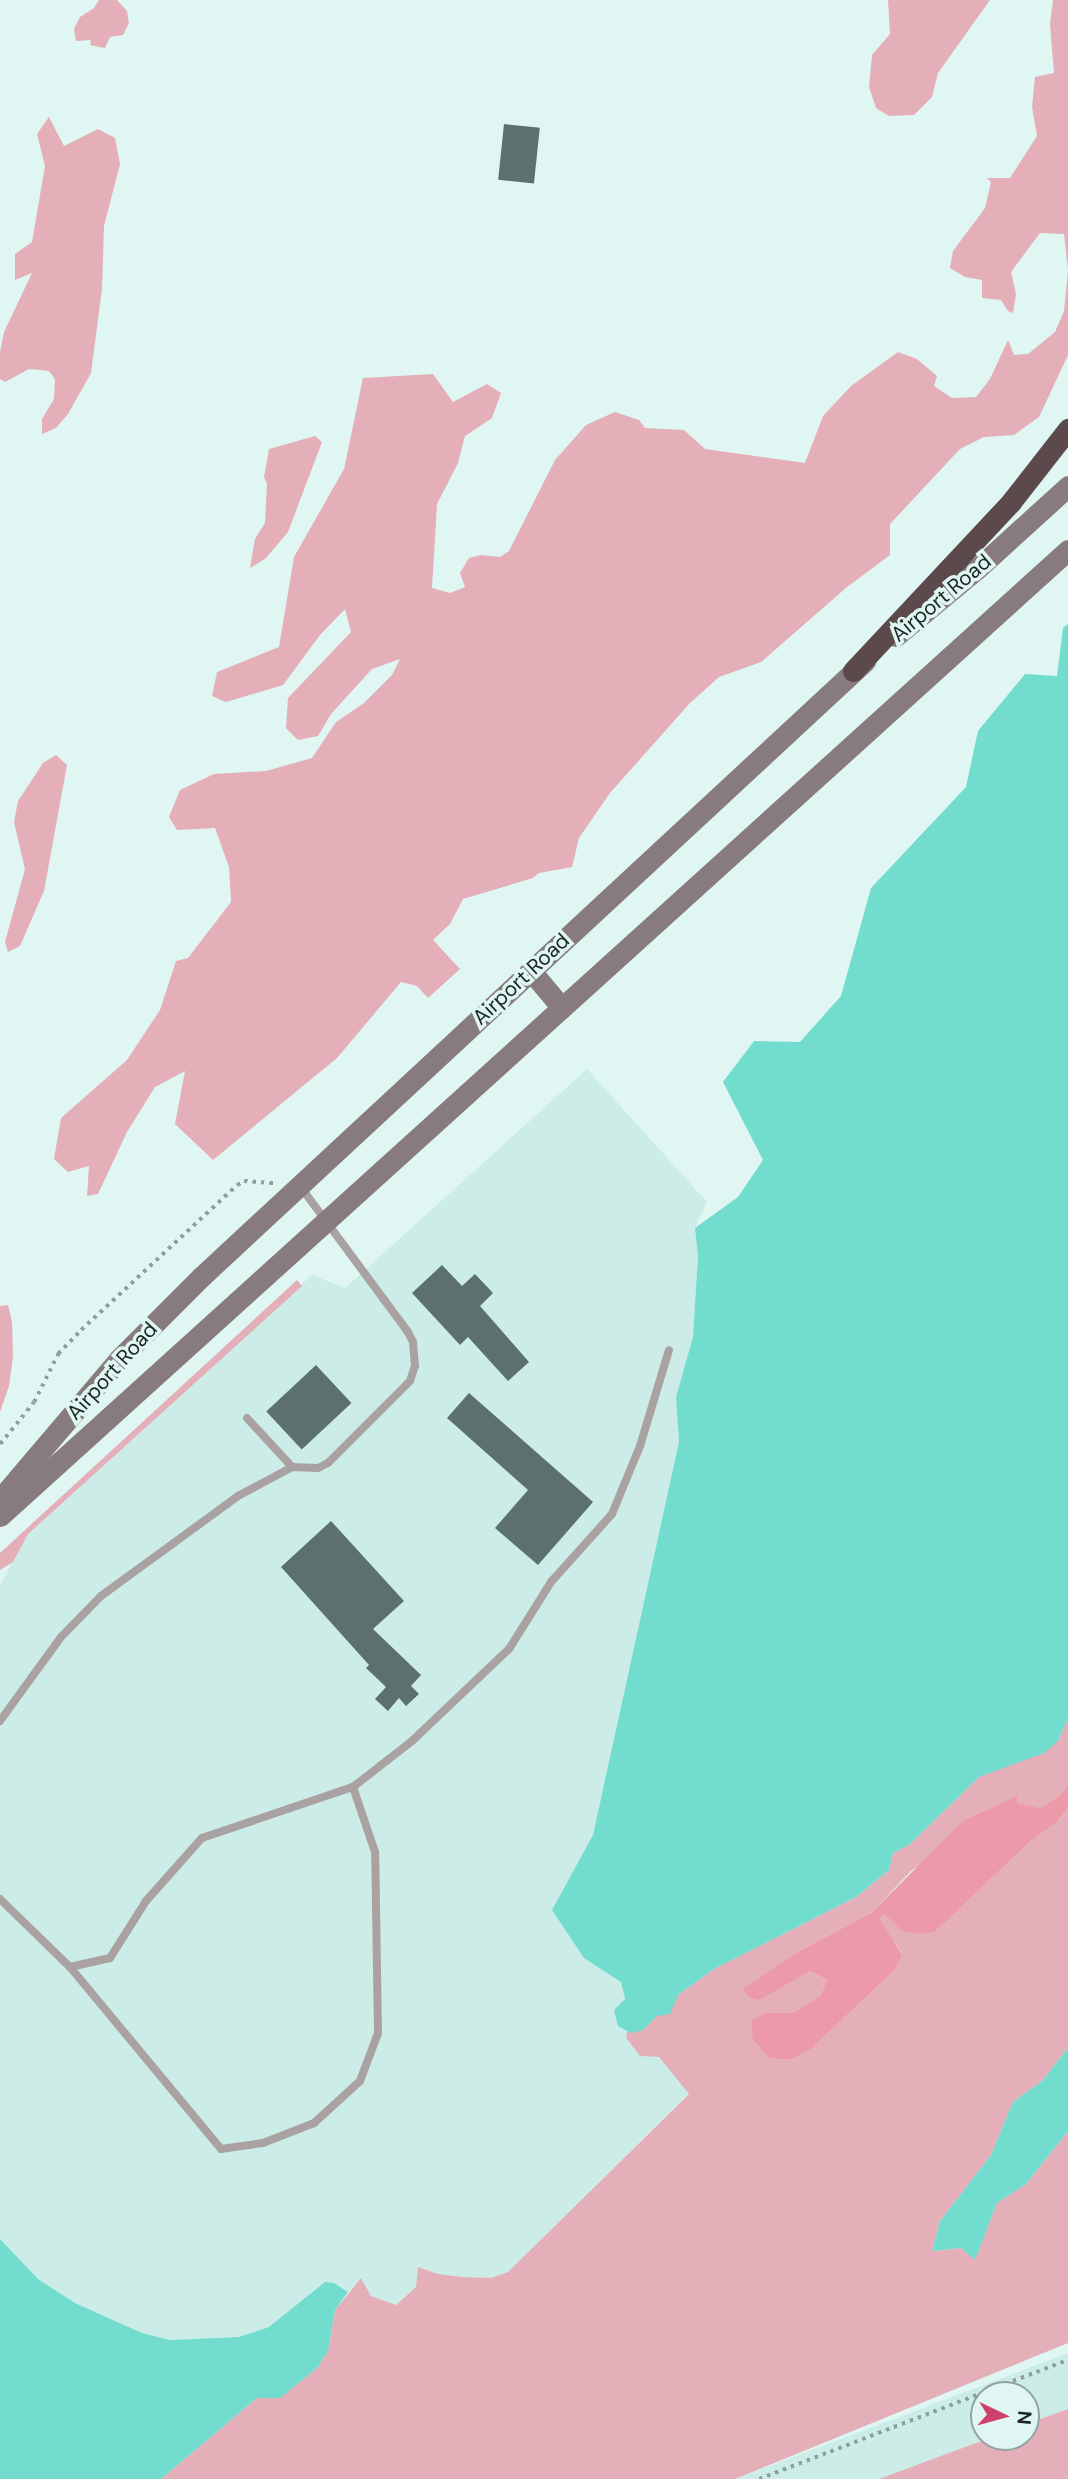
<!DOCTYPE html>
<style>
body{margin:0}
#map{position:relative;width:1068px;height:2479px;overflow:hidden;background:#dff6f2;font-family:"DM Sans",sans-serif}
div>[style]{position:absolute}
.built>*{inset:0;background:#ccede7}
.green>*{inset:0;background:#e4afb9}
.forest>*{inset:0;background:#ec99aa}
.water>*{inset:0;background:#72dcce}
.building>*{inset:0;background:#5c716d;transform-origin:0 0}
.path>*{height:3.5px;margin-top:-1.75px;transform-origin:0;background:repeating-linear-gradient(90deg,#8f9f9d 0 3.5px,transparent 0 8.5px)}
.lane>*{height:8px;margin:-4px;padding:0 4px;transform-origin:4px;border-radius:4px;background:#aaa1a2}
.secondary>*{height:21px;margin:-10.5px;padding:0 10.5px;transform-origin:10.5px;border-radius:10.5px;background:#887b7d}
.highway>*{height:21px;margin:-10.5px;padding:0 10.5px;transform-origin:10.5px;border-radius:10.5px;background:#5b494c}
span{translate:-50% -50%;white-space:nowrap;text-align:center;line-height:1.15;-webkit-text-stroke:7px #dff6f2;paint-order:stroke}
.street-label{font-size:21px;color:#1e2625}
.north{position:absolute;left:970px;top:2381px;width:70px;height:70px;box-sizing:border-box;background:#dff6f2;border:2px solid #92a3a0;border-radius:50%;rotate:95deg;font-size:19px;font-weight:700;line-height:28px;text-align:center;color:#1e2625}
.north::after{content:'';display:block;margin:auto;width:24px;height:32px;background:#cf416c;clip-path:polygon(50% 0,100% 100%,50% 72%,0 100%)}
</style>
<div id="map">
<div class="built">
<div style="clip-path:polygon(587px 1069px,707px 1202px,695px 1228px,698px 1256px,693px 1337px,676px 1397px,679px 1442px,593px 1835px,552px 1910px,607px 1971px,621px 1982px,626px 1991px,618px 2026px,627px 2032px,627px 2038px,640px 2056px,659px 2057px,689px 2093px,508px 2272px,491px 2278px,463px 2277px,437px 2274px,418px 2267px,416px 2287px,396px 2305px,371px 2296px,361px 2279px,348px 2292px,334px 2283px,315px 2289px,293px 2310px,269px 2327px,239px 2337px,170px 2340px,142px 2333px,75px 2303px,38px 2279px,0 2239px,0 1586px,27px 1534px,312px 1275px,345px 1288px)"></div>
<div style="clip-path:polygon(1068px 2353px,1068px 2409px,1026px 2424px,1026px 2395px,984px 2395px,984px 2437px,992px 2437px,879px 2479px,735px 2479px)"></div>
</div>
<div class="green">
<div style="clip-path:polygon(99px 0,117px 0,127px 11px,129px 23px,123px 35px,110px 37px,105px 48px,90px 45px,91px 40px,76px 41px,74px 29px,80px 17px,94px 8px)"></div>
<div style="clip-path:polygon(888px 0,990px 0,938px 73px,932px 97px,914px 115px,889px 116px,876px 108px,869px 87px,872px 55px,890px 34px)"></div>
<div style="clip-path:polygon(1053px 0,1068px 0,1068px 355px,1039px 417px,1014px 435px,984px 437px,960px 449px,890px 524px,890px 555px,847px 587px,761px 662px,719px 677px,690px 703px,610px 793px,579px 838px,572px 867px,539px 873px,533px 878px,463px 899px,450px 924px,433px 940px,460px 969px,428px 998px,417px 986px,401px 982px,337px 1058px,213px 1160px,175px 1124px,185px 1071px,155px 1087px,127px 1132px,98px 1194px,87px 1196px,89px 1166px,68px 1172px,54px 1159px,61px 1118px,127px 1060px,160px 1010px,176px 961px,188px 958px,231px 902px,229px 867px,215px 828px,177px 830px,169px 817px,180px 790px,214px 774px,266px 771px,312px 758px,336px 722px,364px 703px,392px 675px,400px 659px,372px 669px,331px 714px,318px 736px,298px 740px,286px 728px,288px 698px,351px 632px,345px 609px,320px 635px,283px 685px,226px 702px,212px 696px,217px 672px,279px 647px,294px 557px,344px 469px,363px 378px,433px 374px,453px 402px,487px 384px,501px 393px,492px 418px,465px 436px,458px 463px,437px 504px,432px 588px,450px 593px,465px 587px,460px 573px,469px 558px,481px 555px,500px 557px,509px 551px,555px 460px,586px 425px,615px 412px,639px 420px,645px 428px,684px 430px,705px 449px,805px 463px,823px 416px,851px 386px,898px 352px,917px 359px,937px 376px,934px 386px,952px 398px,976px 397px,990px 379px,1008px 340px,1014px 355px,1028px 354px,1055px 332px,1064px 311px,1068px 270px,1064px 234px,1040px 233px,1011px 272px,1016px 294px,1013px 313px,1008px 311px,1001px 300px,982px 298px,982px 280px,965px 277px,950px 268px,953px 251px,985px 208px,991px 182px,987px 178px,1010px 178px,1037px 136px,1032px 107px,1035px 77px,1054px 73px,1050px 24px)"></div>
<div style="clip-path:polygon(49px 117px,64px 146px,98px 129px,115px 138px,120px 164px,104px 226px,102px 289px,91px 373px,68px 414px,56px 428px,42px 434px,42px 419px,54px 399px,55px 379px,49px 371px,29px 369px,5px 382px,0 379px,0 352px,4px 332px,32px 273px,15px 280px,15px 254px,32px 242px,45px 166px,37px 134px)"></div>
<div style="clip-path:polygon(315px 436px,322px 442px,288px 532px,266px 558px,250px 568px,255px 539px,265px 523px,267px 484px,264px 477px,269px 449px)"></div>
<div style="clip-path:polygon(56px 755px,67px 765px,44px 891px,20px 946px,8px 952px,5px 942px,25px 869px,14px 822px,18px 801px,43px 763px)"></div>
<div style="clip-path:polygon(297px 1280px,302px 1286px,28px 1534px,13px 1562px,0 1570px,0 1553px)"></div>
<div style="clip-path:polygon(8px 1305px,12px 1322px,13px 1356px,9px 1386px,0 1412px,0 1306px)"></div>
<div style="clip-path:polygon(1068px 1718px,1068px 1785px,1061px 1794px,1041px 1808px,1026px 1807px,1018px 1804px,1017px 1797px,911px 1871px,871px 1913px,799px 1951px,743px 1990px,810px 1971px,827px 1980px,820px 1996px,792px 2013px,765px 2013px,769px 2058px,790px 2060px,810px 2050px,895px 1970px,902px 1953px,878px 1918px,885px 1914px,935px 1932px,1031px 1841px,1056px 1823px,1068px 1808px,1068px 2048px,1042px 2081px,1013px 2102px,991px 2155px,940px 2221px,932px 2251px,961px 2248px,975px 2259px,997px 2203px,1026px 2184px,1068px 2131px,1068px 2343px,735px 2479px,161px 2479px,257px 2398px,280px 2397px,317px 2368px,328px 2351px,335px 2310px,361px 2278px,371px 2296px,396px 2305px,416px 2287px,418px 2267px,438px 2274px,463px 2277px,491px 2278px,508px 2272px,689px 2094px,659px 2057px,640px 2056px,626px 2038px,627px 2032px,643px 2030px,678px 1995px,714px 1969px,856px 1897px,889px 1870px,893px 1853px,910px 1844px,979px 1777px,1058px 1741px)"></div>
<div style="clip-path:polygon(1068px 2409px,1068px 2479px,879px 2479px,992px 2437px,1026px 2437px,1026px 2424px)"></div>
</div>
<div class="forest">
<div style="clip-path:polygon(1068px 1785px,1068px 1808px,1056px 1823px,1031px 1841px,935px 1932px,919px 1934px,902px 1931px,885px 1914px,879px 1918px,902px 1954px,895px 1970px,810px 2050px,790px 2060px,769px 2058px,753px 2039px,751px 2021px,765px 2013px,792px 2013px,820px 1996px,827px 1980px,810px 1971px,759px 2000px,750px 1998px,743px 1989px,799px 1951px,871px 1913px,963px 1821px,1017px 1796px,1018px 1804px,1041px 1808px,1061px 1794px)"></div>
</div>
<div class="water">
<div style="clip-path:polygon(1068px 624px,1068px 1718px,1058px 1741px,1044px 1753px,979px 1777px,910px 1844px,893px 1853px,889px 1870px,856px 1897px,714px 1969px,678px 1995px,670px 2014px,657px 2016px,643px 2030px,630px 2033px,618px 2026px,614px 2010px,625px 1999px,621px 1982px,584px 1958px,552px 1910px,593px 1835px,679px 1442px,676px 1397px,693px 1337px,698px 1256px,695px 1228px,738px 1197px,763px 1160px,723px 1082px,754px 1041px,800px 1042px,841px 996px,871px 888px,966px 787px,978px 731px,1025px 674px,1057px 676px,1063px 628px)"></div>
<div style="clip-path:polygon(1068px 2048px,1068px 2131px,1026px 2184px,997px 2203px,975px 2260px,961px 2248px,932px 2251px,940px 2221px,991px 2155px,1013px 2102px,1042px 2081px)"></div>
<div style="clip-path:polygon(0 2239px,38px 2279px,75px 2303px,142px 2333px,170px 2340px,239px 2337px,269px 2327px,325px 2282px,334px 2283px,348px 2292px,335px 2310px,328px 2351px,317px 2368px,280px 2398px,257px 2398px,161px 2479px,0 2479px)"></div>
</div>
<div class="building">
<div style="left:504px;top:124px;width:36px;height:56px;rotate:6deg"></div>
<div style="clip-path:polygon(442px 1265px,462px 1286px,475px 1274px,493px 1293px,480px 1306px,529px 1362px,508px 1381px,468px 1337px,460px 1345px,412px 1293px)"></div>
<div style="left:316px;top:1365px;width:52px;height:68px;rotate:47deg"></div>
<div style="clip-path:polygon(469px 1393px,593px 1502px,538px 1565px,495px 1528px,528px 1490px,447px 1418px)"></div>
<div style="clip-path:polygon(331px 1521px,404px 1601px,373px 1629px,421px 1675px,411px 1686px,419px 1694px,406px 1706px,399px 1698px,388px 1711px,375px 1699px,386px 1687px,366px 1668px,369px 1665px,281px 1567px)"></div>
</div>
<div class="path">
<div style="left:0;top:1444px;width:54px;rotate:-51deg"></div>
<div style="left:34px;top:1402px;width:54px;rotate:-63.4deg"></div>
<div style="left:58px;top:1354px;width:33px;rotate:-46deg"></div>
<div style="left:81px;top:1330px;width:213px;rotate:-42.9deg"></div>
<div style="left:237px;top:1185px;width:8px;rotate:-30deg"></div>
<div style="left:244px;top:1181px;width:32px;rotate:4deg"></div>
<div style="left:759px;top:2479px;width:331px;rotate:-21.1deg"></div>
</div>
<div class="lane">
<div style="left:247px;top:1418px;width:67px;rotate:47.4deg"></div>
<div style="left:292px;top:1467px;width:26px;rotate:2deg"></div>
<div style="left:318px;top:1468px;width:11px;rotate:-27deg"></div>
<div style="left:328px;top:1463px;width:116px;rotate:-45deg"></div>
<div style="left:410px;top:1381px;width:16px;rotate:-72deg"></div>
<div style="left:415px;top:1366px;width:24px;rotate:-95deg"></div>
<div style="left:413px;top:1342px;width:11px;rotate:-117deg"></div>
<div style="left:408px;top:1332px;width:182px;rotate:-126.5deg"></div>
<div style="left:0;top:1721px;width:104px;rotate:-54deg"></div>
<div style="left:61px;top:1637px;width:57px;rotate:-45.7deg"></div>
<div style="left:101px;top:1596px;width:170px;rotate:-36.1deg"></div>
<div style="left:238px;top:1496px;width:61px;rotate:-28.2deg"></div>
<div style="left:0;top:1899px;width:98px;rotate:44.2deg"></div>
<div style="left:70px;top:1967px;width:41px;rotate:-12.7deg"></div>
<div style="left:110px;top:1958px;width:67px;rotate:-57.7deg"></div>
<div style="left:146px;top:1901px;width:84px;rotate:-48.4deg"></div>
<div style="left:202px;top:1838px;width:159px;rotate:-18.7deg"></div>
<div style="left:353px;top:1787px;width:75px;rotate:-37.9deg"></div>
<div style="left:412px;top:1741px;width:134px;rotate:-43.5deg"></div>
<div style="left:509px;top:1649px;width:79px;rotate:-57.9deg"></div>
<div style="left:551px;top:1582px;width:91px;rotate:-48.1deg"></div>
<div style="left:612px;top:1514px;width:74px;rotate:-67.6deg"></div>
<div style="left:640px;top:1446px;width:100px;rotate:-73.2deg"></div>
<div style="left:70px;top:1967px;width:236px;rotate:50.3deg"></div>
<div style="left:221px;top:2149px;width:42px;rotate:-8.1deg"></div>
<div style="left:263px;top:2143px;width:55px;rotate:-21.4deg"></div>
<div style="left:314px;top:2123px;width:62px;rotate:-42.4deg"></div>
<div style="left:360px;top:2081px;width:51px;rotate:-69.4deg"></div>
<div style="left:378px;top:2033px;width:181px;rotate:-90.9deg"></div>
<div style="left:375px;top:1852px;width:69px;rotate:-108.7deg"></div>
</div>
<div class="secondary">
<div style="left:896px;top:636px;width:107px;rotate:-39.7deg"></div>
<div style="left:978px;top:568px;width:122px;rotate:-42.3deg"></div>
<div style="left:531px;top:971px;width:48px;rotate:50deg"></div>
<div style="left:0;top:1499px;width:184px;rotate:-49.6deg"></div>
<div style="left:119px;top:1359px;width:116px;rotate:-45deg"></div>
<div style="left:201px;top:1277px;width:906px;rotate:-42.85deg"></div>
<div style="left:0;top:1516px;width:1440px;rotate:-42.13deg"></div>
</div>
<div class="highway">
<div style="left:853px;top:671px;width:231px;rotate:-46.9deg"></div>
<div style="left:1011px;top:502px;width:93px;rotate:-52deg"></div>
</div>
<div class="street-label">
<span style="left:941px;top:598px;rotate:-40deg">Airport Road</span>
<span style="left:521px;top:979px;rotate:-43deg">Airport Road</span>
<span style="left:112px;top:1371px;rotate:-48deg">Airport Road</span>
</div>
<div class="north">N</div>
</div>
